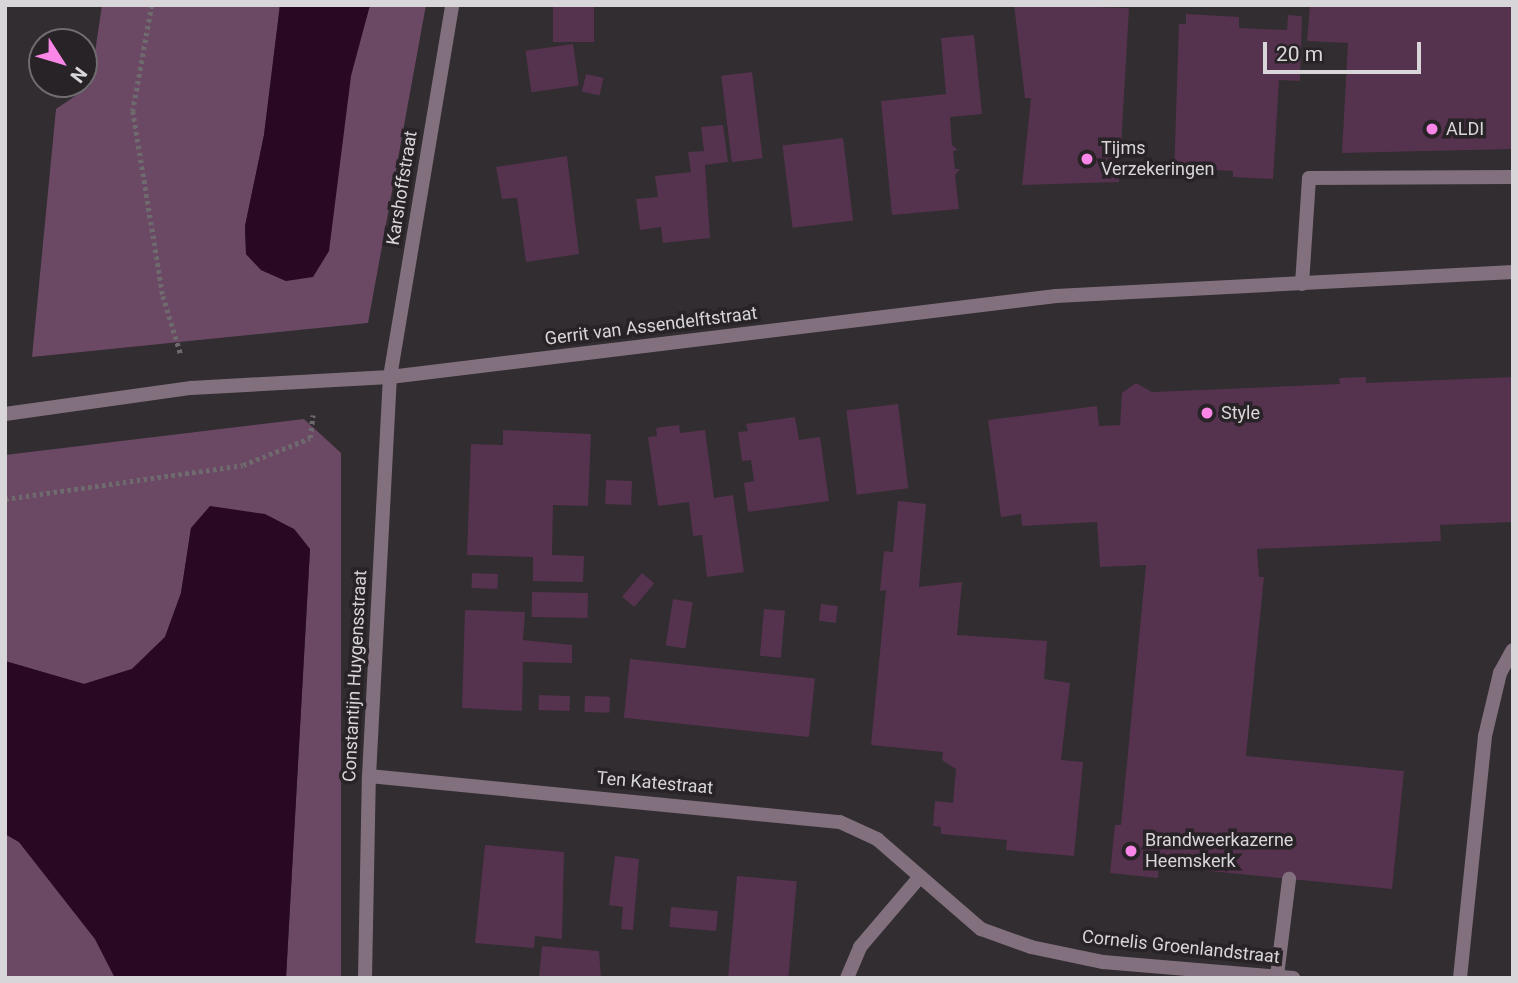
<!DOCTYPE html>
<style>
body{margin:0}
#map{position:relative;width:1518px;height:983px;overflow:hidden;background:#312d30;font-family:Roboto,sans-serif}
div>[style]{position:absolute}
.green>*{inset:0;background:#6b4864}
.water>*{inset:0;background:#280823}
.building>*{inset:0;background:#55324e;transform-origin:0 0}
.path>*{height:4.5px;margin-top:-2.25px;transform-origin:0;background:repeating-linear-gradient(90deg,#6e6a6d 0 3.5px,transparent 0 7px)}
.service>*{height:14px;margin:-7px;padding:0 7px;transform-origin:7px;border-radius:7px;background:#82707e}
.minor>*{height:14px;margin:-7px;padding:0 7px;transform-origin:7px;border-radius:7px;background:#82707e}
.dots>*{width:19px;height:19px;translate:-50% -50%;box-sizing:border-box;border:4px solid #282327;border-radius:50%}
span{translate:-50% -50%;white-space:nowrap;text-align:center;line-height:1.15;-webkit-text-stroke:7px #282327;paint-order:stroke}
.poi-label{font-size:18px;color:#d9d6d9}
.left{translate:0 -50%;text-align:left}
.street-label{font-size:18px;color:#d9d6d9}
.frame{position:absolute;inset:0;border:7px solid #d9d6d9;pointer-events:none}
.north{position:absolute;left:28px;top:28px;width:70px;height:70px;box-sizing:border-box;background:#282327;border:2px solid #6f6b6e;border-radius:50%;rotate:127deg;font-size:19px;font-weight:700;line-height:28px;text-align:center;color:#d9d6d9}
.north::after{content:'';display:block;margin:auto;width:24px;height:32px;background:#fa87e7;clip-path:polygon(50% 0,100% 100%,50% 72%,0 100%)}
.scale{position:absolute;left:1263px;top:42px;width:158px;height:32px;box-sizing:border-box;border:4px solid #d9d6d9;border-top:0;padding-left:9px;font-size:21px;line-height:24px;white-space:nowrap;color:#d9d6d9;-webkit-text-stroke:5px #282327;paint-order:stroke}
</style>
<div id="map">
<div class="green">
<div style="clip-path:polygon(102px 5px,280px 5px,264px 135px,245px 226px,246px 254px,261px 270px,286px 281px,370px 5px,426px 5px,368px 323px,32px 357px,56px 109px,90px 86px)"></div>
<div style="clip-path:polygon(304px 419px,341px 453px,341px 978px,286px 978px,310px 549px,294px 529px,191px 528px,181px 593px,165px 637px,132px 669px,84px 684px,5px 661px,5px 455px)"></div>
<div style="clip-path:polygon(5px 834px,19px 842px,95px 939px,115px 978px,5px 978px)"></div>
</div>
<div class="water">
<div style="clip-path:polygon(280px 5px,370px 5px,351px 76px,329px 251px,313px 277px,286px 281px,261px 270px,246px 254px,245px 226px,264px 135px)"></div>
<div style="clip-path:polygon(210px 506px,265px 514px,294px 529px,310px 549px,286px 978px,115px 978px,95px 939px,19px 842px,5px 834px,5px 661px,84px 684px,132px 669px,165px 637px,181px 593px,191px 528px)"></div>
</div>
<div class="building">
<div style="left:553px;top:5px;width:41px;height:37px"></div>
<div style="clip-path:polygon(1014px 5px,1129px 8px,1119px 182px,1022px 185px,1031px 98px,1025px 98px)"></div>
<div style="clip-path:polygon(1310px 5px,1513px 5px,1513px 149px,1342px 153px,1348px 43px,1307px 41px)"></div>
<div style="clip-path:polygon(1186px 14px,1239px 17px,1239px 28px,1287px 30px,1288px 15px,1302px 16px,1300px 81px,1279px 80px,1273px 179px,1233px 177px,1233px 171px,1215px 170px,1215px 177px,1174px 175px,1179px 24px,1186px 24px)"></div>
<div style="clip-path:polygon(974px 35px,982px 114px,950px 117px,952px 145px,958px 150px,953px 151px,955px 169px,960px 169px,955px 175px,959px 209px,892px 215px,881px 101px,946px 94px,941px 38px)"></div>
<div style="left:573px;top:44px;width:42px;height:48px;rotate:82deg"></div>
<div style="left:752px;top:72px;width:87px;height:31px;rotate:83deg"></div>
<div style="left:586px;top:74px;width:18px;height:18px;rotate:13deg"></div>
<div style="clip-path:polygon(723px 125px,728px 162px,705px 165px,710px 238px,663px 243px,661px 227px,640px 230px,636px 199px,658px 197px,655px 176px,691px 172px,688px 152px,704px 151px,701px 127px)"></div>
<div style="left:843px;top:138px;width:83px;height:61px;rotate:83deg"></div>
<div style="clip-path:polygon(567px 156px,579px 254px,526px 262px,517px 198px,502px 199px,496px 167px)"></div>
<div style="clip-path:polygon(1366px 377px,1366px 383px,1513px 377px,1513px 522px,1440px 525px,1441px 541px,1257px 549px,1259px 577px,1264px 577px,1246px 756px,1404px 771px,1392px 889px,1159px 866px,1158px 878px,1110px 873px,1115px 825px,1121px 825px,1146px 565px,1100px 567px,1097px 522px,1022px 526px,1021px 514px,1001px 517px,988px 420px,1097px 406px,1099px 426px,1120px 425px,1122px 393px,1136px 383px,1152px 392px,1340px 384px,1339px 378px)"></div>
<div style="left:898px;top:404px;width:85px;height:52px;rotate:83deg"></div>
<div style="clip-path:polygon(795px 417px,799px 440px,820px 437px,829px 501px,748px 512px,744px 483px,754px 481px,751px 460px,742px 461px,738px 432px,748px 431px,746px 424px)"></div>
<div style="clip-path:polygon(679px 425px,680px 433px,705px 430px,714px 498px,733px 495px,744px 572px,707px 577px,702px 535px,693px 536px,689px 502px,658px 506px,648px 437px,657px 436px,656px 428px)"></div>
<div style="clip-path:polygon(503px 430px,591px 434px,588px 506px,553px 505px,552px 555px,584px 556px,583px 582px,533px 581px,533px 557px,467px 555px,471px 444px,503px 445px)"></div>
<div style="left:606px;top:480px;width:26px;height:24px;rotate:2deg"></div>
<div style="clip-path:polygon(898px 501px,926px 504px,919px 587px,962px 582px,957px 635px,1047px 641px,1044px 679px,1070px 683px,1061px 760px,1083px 762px,1074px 856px,1006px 850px,1007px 840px,941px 834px,941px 827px,933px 826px,935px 801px,953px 803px,956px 769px,942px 760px,943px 752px,871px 745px,886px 590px,880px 591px,884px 551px,893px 552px)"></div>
<div style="left:472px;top:573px;width:26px;height:15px;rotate:2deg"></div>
<div style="left:642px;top:573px;width:16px;height:31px;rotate:40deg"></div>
<div style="left:532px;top:592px;width:56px;height:25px;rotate:1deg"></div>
<div style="left:673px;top:599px;width:20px;height:47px;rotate:9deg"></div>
<div style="left:821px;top:604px;width:17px;height:17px;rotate:7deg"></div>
<div style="left:764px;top:609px;width:21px;height:47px;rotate:5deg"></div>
<div style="clip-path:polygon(465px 610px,525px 612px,523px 640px,572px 645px,572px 663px,523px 662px,522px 711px,462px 708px)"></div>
<div style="left:630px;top:659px;width:186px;height:59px;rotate:6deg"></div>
<div style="left:539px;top:695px;width:31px;height:15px;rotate:2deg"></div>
<div style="left:585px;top:696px;width:25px;height:16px;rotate:2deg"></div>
<div style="clip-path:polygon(485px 845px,564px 852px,562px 939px,535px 936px,534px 948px,475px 943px)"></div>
<div style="clip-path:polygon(615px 856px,639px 859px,633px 930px,621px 929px,623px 907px,609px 905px)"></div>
<div style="left:737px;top:876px;width:60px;height:102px;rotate:5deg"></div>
<div style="left:671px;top:907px;width:47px;height:20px;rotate:5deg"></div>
<div style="clip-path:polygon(542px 946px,599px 951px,601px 978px,539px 978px)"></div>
</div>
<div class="path">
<div style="left:152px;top:5px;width:108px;rotate:100.2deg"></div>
<div style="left:133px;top:111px;width:187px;rotate:80.8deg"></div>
<div style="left:163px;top:296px;width:62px;rotate:73deg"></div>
<div style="left:5px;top:499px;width:240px;rotate:-8.1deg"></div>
<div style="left:243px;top:465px;width:72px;rotate:-21.9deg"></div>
<div style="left:310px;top:438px;width:23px;rotate:-83deg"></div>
</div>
<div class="service">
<div style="left:1302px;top:284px;width:106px;rotate:-86.2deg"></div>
<div style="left:1309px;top:178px;width:204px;rotate:-0.3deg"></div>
<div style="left:1277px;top:976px;width:98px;rotate:-82.9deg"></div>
</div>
<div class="minor">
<div style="left:5px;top:414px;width:188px;rotate:-8deg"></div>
<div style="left:191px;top:388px;width:199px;rotate:-3.2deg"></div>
<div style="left:390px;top:377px;width:671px;rotate:-6.93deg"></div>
<div style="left:1056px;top:296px;width:458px;rotate:-3deg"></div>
<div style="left:369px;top:776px;width:473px;rotate:5.6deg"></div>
<div style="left:840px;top:822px;width:41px;rotate:24.7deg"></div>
<div style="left:877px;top:839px;width:138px;rotate:40.9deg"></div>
<div style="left:981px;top:929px;width:53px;rotate:19.8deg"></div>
<div style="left:1031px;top:947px;width:74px;rotate:11.8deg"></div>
<div style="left:1103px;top:962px;width:191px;rotate:4.8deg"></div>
<div style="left:365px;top:978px;width:202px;rotate:-88.9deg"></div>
<div style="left:369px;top:776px;width:400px;rotate:-87deg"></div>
<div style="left:390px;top:377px;width:377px;rotate:-80.5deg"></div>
<div style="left:847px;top:978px;width:34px;rotate:-67deg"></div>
<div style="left:860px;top:947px;width:91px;rotate:-49.5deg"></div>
<div style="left:1460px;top:978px;width:243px;rotate:-84.1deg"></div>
<div style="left:1485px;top:736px;width:65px;rotate:-76.6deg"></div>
<div style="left:1500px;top:673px;width:26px;rotate:-61deg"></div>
</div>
<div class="dots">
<div style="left:1432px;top:129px;background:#fa87e7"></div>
<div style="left:1087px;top:159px;background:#fa87e7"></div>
<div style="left:1207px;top:413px;background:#fa87e7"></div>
<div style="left:1131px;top:851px;background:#fa87e7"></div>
</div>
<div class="poi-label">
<span class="left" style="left:1446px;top:129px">ALDI</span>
<span class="left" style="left:1101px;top:159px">Tijms<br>Verzekeringen</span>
<span class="left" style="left:1221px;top:413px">Style</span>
<span class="left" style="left:1145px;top:851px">Brandweerkazerne<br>Heemskerk</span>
</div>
<div class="street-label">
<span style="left:402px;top:188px;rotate:-81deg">Karshoffstraat</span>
<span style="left:651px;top:326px;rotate:-7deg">Gerrit van Assendelftstraat</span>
<span style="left:355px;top:676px;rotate:-87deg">Constantijn Huygensstraat</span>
<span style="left:655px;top:783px;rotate:5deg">Ten Katestraat</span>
<span style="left:1181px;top:947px;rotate:6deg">Cornelis Groenlandstraat</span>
</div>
<div class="frame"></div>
<div class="north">N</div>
<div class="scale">20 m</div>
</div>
